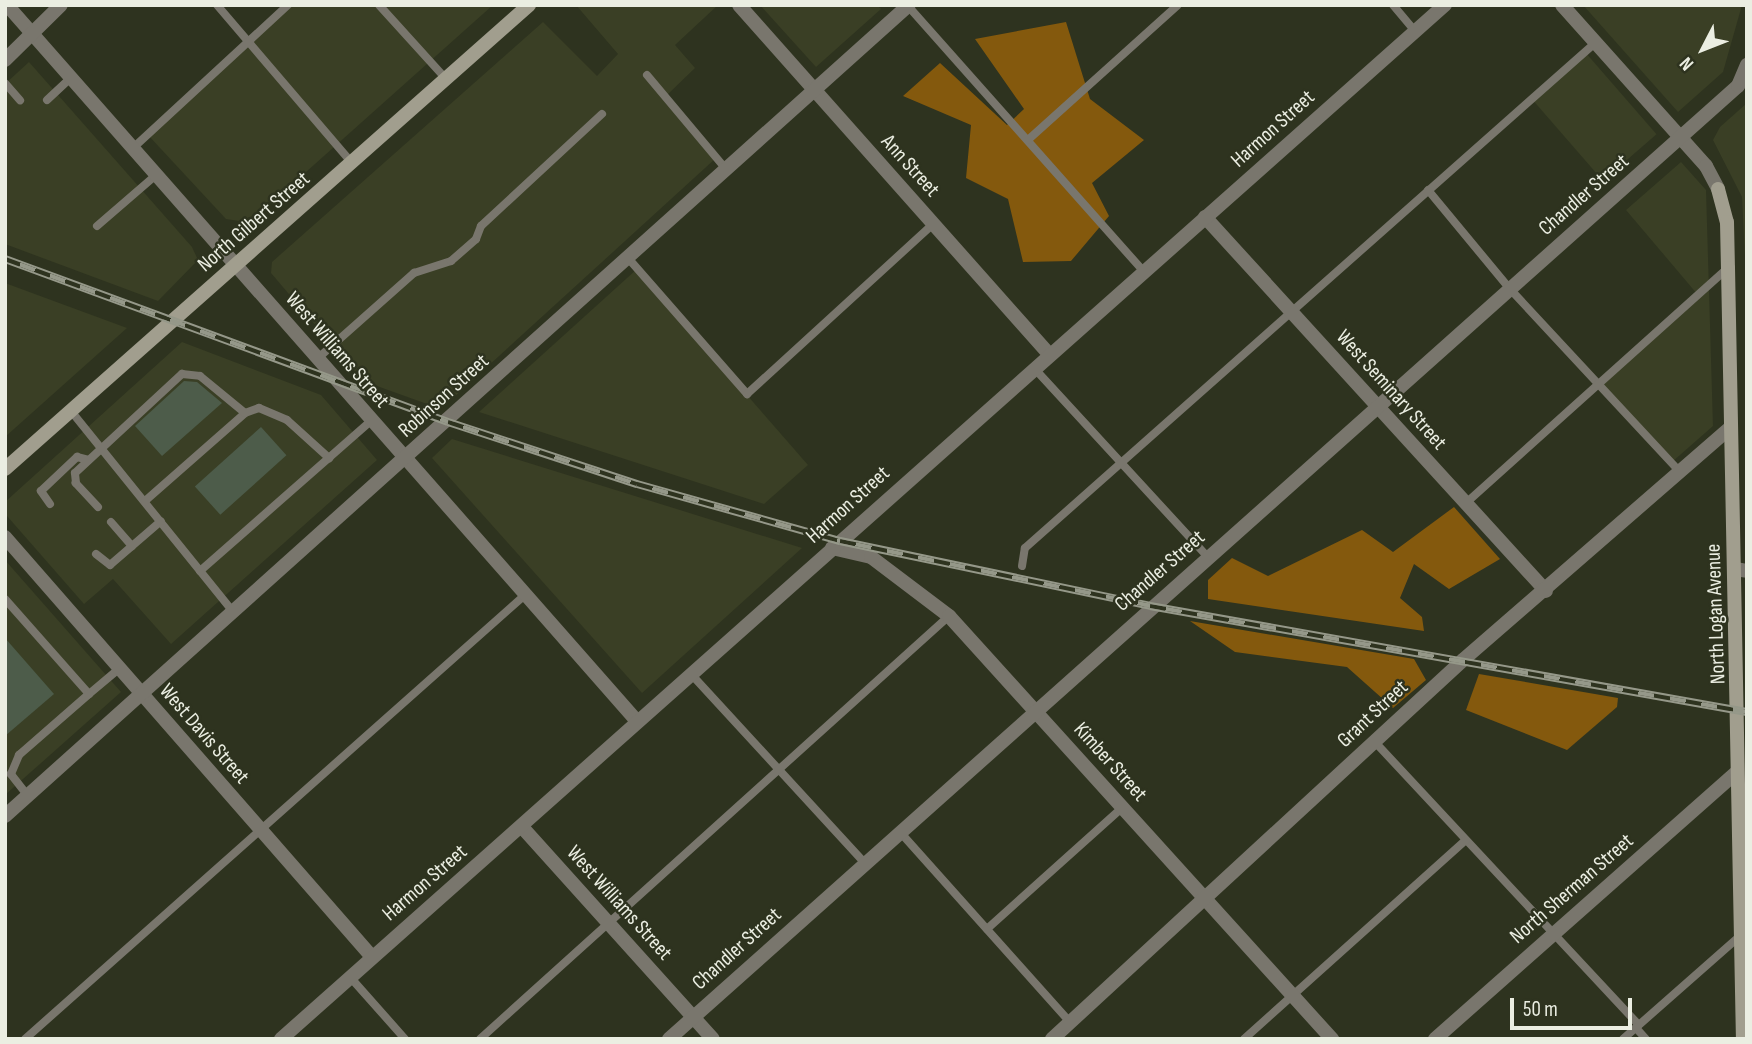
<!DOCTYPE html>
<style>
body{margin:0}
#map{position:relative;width:1752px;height:1044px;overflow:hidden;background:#2e331f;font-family:"Sofia Sans Condensed",sans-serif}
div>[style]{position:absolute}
.built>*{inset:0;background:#3a3f25;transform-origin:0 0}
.forest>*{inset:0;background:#84590d}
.building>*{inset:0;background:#4d5c4a;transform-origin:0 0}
.lane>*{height:8px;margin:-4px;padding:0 4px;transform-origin:4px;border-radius:4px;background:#79766d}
.street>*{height:14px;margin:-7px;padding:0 7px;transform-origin:7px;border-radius:7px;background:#79766d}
.secondary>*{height:14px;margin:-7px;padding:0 7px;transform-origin:7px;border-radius:7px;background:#a19e8e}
.rail>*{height:8px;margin-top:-4px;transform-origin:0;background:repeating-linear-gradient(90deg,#2e331f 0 16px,#959889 0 32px);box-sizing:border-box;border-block:2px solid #959889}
span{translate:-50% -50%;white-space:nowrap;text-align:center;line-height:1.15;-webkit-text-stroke:5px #2e331f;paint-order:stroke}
.street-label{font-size:21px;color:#ebeee2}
.frame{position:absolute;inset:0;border:7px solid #ebeee2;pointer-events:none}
.north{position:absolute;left:1668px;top:14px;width:70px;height:70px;-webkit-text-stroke:5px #2e331f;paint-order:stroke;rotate:228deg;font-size:19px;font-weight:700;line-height:28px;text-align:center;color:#ebeee2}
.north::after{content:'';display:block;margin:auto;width:24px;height:32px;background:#ebeee2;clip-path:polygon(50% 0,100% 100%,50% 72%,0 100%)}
.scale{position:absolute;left:1510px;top:998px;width:122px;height:32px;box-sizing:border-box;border:4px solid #ebeee2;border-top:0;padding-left:9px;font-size:21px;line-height:24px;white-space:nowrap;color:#ebeee2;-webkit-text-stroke:5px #2e331f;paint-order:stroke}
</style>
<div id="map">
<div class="built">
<div style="clip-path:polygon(288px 5px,493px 5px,259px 214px,239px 221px,226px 219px,148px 135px)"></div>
<div style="clip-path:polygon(576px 5px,718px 5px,675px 45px,695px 68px,665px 97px,716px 158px,441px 409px,363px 381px,271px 273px,272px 262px,543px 22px,597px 76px,618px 54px)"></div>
<div style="clip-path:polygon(760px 5px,877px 5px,881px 9px,816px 67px)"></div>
<div style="clip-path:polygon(1583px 5px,1742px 5px,1723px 72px,1678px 112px)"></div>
<div style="left:1585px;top:52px;width:109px;height:71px;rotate:49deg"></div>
<div style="clip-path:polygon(29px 62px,192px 247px,198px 260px,158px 301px,5px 244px,5px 84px)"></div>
<div style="clip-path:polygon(1747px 103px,1747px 297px,1742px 197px,1713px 140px,1720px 127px)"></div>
<div style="clip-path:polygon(1681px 162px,1706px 190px,1713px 426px,1672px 462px,1600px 381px,1698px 295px,1626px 210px)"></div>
<div style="clip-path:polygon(637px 269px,808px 465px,764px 504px,479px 412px)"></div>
<div style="clip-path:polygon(5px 283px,127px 328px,5px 437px)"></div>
<div style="clip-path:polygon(182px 342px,321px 395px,377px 460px,171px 644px,113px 579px,84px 604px,7px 516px,5px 502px)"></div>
<div style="clip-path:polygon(452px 439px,802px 548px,642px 693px,432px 458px)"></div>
<div style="clip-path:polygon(5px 560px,121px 692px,5px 795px)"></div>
</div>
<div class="forest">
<div style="clip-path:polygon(1066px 22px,1090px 99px,1144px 140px,1092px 183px,1109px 216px,1071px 261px,1023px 262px,1008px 199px,966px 178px,971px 125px,903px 96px,940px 63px,1007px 125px,1024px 109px,975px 39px)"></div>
<div style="clip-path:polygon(1454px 507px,1500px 559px,1449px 589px,1414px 564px,1400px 598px,1422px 617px,1424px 631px,1208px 599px,1208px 580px,1232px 558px,1268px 576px,1362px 530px,1393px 552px)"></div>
<div style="clip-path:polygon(1190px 621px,1414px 659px,1426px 680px,1393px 708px,1347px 667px,1235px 652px)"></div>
<div style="clip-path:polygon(1479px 674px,1618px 698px,1617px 707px,1567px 750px,1466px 710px)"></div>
</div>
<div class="building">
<div style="clip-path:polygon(184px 381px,197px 382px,222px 403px,162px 456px,135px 426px)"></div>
<div style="left:261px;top:427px;width:38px;height:89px;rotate:48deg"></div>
<div style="clip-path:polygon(5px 638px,54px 694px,5px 736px)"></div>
</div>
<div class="lane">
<div style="left:217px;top:5px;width:209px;rotate:49.5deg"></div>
<div style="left:379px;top:5px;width:100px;rotate:47.8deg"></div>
<div style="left:1393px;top:5px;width:34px;rotate:50deg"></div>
<div style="left:908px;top:6px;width:356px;rotate:48.4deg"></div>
<div style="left:647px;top:75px;width:123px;rotate:50deg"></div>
<div style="left:5px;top:83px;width:23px;rotate:49deg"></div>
<div style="left:47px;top:100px;width:33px;rotate:-43deg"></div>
<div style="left:1029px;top:139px;width:200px;rotate:-42deg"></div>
<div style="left:133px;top:148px;width:211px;rotate:-42.7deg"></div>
<div style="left:1428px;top:190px;width:129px;rotate:50.4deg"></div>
<div style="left:1510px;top:289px;width:250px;rotate:47.1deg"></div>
<div style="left:97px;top:226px;width:78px;rotate:-40.8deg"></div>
<div style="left:628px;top:258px;width:181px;rotate:48.8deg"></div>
<div style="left:747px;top:394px;width:252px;rotate:-42.4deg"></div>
<div style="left:317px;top:359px;width:130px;rotate:-41.6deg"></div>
<div style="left:414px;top:273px;width:39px;rotate:-18deg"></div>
<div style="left:451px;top:261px;width:33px;rotate:-41deg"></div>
<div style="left:476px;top:239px;width:14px;rotate:-69deg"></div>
<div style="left:481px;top:226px;width:165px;rotate:-42.8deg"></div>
<div style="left:1034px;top:368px;width:258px;rotate:47.4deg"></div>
<div style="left:71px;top:411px;width:260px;rotate:51.1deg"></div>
<div style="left:145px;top:501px;width:133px;rotate:-41.3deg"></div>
<div style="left:245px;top:413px;width:15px;rotate:-20deg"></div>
<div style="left:259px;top:408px;width:30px;rotate:23deg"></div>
<div style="left:287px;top:420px;width:57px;rotate:42.1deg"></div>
<div style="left:1466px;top:503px;width:351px;rotate:-41.9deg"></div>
<div style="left:50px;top:504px;width:16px;rotate:-125deg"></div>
<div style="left:41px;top:491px;width:50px;rotate:-43.4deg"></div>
<div style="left:77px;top:457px;width:12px;rotate:14deg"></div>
<div style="left:98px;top:507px;width:33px;rotate:-133deg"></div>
<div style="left:76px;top:483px;width:10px;rotate:-96deg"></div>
<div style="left:75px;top:473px;width:146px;rotate:-42.8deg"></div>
<div style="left:182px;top:374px;width:18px;rotate:6deg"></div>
<div style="left:200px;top:376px;width:58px;rotate:39.4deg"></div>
<div style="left:111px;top:522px;width:32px;rotate:49deg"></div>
<div style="left:96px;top:554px;width:18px;rotate:38deg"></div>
<div style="left:110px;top:565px;width:67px;rotate:-40.8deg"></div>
<div style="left:1022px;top:566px;width:18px;rotate:-81deg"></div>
<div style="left:1025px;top:548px;width:762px;rotate:-41.54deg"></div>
<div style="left:200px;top:571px;width:227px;rotate:-41.3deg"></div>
<div style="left:5px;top:599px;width:127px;rotate:48.5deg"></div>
<div style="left:89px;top:694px;width:39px;rotate:-40deg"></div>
<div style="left:691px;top:674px;width:257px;rotate:47.4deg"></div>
<div style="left:1374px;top:741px;width:388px;rotate:47deg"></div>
<div style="left:28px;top:796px;width:28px;rotate:-128deg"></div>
<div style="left:11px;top:774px;width:21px;rotate:-67deg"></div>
<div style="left:19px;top:755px;width:93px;rotate:-41.1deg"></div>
<div style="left:900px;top:832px;width:255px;rotate:48.2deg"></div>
<div style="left:987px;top:929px;width:183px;rotate:-41.9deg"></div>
<div style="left:350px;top:977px;width:83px;rotate:48.4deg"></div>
<div style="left:1636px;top:1028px;width:15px;rotate:48deg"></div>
<div style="left:25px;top:1039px;width:669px;rotate:-41.61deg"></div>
<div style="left:480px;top:1039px;width:632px;rotate:-42.05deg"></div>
<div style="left:1244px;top:1039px;width:298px;rotate:-41.9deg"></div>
<div style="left:1623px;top:1039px;width:157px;rotate:-41.4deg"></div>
</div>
<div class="street">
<div style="left:7px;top:5px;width:954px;rotate:48.66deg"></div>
<div style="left:739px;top:5px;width:467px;rotate:48.4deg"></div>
<div style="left:1562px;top:5px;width:216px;rotate:48.2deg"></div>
<div style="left:1706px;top:166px;width:26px;rotate:62deg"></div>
<div style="left:5px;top:60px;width:78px;rotate:-44.5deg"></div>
<div style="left:1205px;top:217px;width:506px;rotate:47.64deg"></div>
<div style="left:5px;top:537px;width:558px;rotate:48.85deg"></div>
<div style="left:832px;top:548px;width:40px;rotate:13deg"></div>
<div style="left:871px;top:557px;width:98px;rotate:37.1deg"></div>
<div style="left:949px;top:616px;width:571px;rotate:47.84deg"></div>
<div style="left:1735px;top:569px;width:12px;rotate:9deg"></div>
<div style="left:5px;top:816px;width:1214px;rotate:-41.9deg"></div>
<div style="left:522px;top:827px;width:285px;rotate:48deg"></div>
<div style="left:281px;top:1039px;width:1557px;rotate:-41.62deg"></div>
<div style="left:669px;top:1039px;width:1432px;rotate:-41.72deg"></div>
<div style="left:1738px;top:86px;width:23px;rotate:-67deg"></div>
<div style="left:1052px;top:1039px;width:559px;rotate:-42.68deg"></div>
<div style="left:1463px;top:660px;width:354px;rotate:-41deg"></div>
<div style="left:1435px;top:1039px;width:403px;rotate:-41.5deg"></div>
</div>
<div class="secondary">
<div style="left:1718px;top:189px;width:34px;rotate:75deg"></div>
<div style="left:1727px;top:222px;width:46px;rotate:88.8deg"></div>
<div style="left:1728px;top:268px;width:771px;rotate:88.89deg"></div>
<div style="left:5px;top:469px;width:700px;rotate:-41.52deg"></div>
</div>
<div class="rail">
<div style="left:5px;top:259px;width:472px;rotate:20.2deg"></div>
<div style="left:448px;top:422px;width:199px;rotate:18.2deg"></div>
<div style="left:637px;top:484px;width:211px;rotate:15.7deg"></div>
<div style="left:840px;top:541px;width:317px;rotate:11.8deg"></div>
<div style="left:1150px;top:606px;width:606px;rotate:10.07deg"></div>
</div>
<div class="street-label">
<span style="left:1273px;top:129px;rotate:-42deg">Harmon Street</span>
<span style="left:910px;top:166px;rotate:48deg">Ann Street</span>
<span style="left:1584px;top:195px;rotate:-41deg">Chandler Street</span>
<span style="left:254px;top:222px;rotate:-41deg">North Gilbert Street</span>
<span style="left:337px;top:350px;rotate:49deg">West Williams Street</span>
<span style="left:1391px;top:390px;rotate:48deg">West Seminary Street</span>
<span style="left:444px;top:396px;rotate:-42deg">Robinson Street</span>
<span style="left:848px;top:505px;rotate:-42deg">Harmon Street</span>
<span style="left:1160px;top:571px;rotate:-41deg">Chandler Street</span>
<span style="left:1716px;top:614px;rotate:-92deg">North Logan Avenue</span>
<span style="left:1373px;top:714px;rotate:-43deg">Grant Street</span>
<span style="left:204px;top:734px;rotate:49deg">West Davis Street</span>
<span style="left:1110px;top:762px;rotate:48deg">Kimber Street</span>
<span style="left:425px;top:883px;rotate:-41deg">Harmon Street</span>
<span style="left:1572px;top:889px;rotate:-41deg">North Sherman Street</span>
<span style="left:619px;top:903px;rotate:48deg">West Williams Street</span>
<span style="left:737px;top:949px;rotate:-42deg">Chandler Street</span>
</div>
<div class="frame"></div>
<div class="north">N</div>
<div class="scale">50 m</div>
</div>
